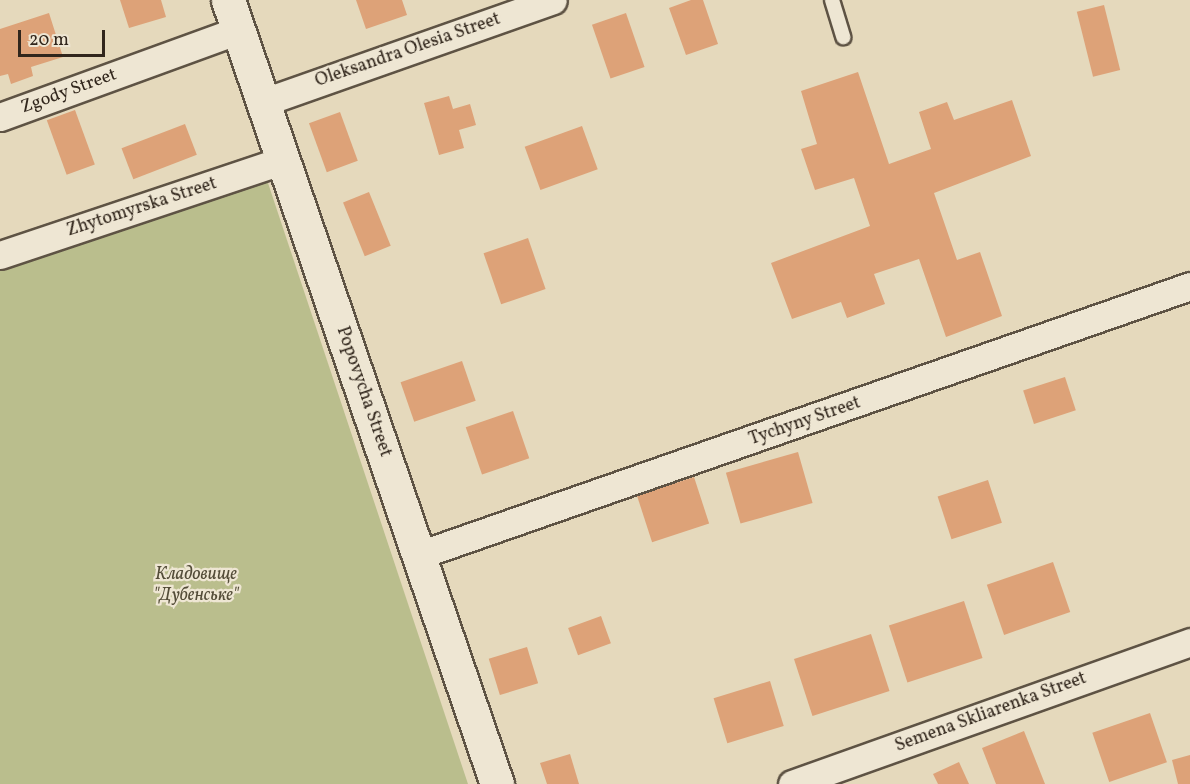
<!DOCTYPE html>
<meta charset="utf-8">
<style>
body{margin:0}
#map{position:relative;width:1190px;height:784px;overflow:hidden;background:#e5d9bc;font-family:Vollkorn,serif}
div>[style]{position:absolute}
.green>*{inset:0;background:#babe8d}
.building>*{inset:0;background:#dda278;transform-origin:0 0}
.roads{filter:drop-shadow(2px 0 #5e5344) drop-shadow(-2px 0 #5e5344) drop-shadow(0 2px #5e5344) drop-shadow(0 -2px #5e5344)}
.service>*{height:14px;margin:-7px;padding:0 7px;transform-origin:7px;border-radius:7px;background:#eee6d3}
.minor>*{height:27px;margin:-13.5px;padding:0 13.5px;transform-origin:13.5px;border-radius:13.5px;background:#eee6d3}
.tertiary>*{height:33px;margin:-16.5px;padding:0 16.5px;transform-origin:16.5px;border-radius:16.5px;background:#eee6d3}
span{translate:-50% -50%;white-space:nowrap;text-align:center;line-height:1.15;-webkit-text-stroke:4.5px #eee6d3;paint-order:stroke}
.street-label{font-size:18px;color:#31261c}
.park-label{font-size:18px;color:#534c38;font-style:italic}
.scale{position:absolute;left:18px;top:30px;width:87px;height:27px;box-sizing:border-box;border:3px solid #31261c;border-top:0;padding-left:8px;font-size:18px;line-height:21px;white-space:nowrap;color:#31261c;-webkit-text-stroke:4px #eee6d3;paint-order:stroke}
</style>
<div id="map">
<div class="green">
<div style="clip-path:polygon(266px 177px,468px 784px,0 784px,0 261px)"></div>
</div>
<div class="building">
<div style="clip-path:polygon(120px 0,161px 0,166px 17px,129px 28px)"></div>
<div style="clip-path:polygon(356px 0,402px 0,407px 15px,366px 29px)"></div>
<div style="clip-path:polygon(691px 0,703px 0,718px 44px,686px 55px,669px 8px)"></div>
<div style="left:1104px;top:5px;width:67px;height:28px;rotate:76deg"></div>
<div style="clip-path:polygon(49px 13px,63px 57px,31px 67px,33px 76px,11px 84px,8px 74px,0 76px,0 29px)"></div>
<div style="left:626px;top:13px;width:57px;height:36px;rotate:71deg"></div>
<div style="clip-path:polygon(858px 72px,889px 164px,931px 149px,919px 112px,947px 102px,954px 120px,1012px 100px,1031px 156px,934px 193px,957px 260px,980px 252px,1002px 316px,946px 337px,919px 259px,874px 274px,885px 304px,847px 318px,841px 302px,792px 319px,771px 263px,870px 226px,854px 178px,815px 190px,801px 149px,817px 144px,801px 91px)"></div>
<div style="clip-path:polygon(449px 96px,453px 109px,470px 104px,476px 125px,459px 130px,464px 148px,439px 155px,424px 103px)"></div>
<div style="left:75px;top:110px;width:58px;height:30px;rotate:70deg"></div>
<div style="left:340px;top:112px;width:52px;height:33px;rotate:70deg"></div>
<div style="left:185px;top:124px;width:33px;height:68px;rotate:69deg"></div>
<div style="left:582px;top:126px;width:46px;height:61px;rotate:70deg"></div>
<div style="left:369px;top:192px;width:58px;height:28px;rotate:68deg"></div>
<div style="left:528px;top:238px;width:54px;height:47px;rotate:71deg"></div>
<div style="left:462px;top:361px;width:42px;height:65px;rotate:71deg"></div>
<div style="left:1065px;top:377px;width:35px;height:44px;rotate:72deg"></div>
<div style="left:513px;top:411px;width:50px;height:50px;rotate:71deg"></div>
<div style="left:798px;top:452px;width:53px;height:75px;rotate:74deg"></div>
<div style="left:694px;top:477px;width:49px;height:60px;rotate:72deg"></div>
<div style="left:988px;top:480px;width:45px;height:53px;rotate:72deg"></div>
<div style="left:1053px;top:562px;width:53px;height:70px;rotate:71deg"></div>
<div style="left:964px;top:601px;width:60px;height:79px;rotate:72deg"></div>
<div style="left:601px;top:616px;width:29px;height:35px;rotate:70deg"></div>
<div style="left:871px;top:634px;width:60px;height:81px;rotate:72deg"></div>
<div style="left:527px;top:647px;width:38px;height:40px;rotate:73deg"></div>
<div style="left:770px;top:681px;width:47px;height:59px;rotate:73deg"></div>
<div style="left:1150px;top:713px;width:52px;height:61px;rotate:71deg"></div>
<div style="clip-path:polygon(1024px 731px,1045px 784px,996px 784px,982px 748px)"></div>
<div style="clip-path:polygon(570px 754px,579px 784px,547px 784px,540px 763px)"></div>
<div style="clip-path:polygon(1190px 755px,1190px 784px,1178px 784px,1172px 760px)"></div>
<div style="clip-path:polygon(959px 762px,969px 784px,938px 784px,933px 774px)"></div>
</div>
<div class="roads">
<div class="service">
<div style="left:832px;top:0;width:39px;rotate:73deg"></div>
</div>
<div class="minor">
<div style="left:264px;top:102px;width:306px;rotate:-19.4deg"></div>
<div style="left:0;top:117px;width:254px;rotate:-20deg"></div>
<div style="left:0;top:255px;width:299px;rotate:-18.5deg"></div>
<div style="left:419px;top:555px;width:817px;rotate:-19.23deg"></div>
<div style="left:792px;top:784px;width:423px;rotate:-19.6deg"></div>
</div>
<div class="tertiary">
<div style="left:228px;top:0;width:829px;rotate:71.06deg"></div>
</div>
</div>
<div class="street-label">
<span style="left:408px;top:51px;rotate:-19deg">Oleksandra Olesia Street</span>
<span style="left:69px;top:92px;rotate:-20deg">Zgody Street</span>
<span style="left:142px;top:208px;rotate:-18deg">Zhytomyrska Street</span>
<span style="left:363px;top:392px;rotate:71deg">Popovycha Street</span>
<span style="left:805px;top:422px;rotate:-19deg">Tychyny Street</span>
<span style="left:991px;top:713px;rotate:-20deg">Semena Skliarenka Street</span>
</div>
<div class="park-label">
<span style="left:196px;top:586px">Кладовище<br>"Дубенське"</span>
</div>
<div class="scale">20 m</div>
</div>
